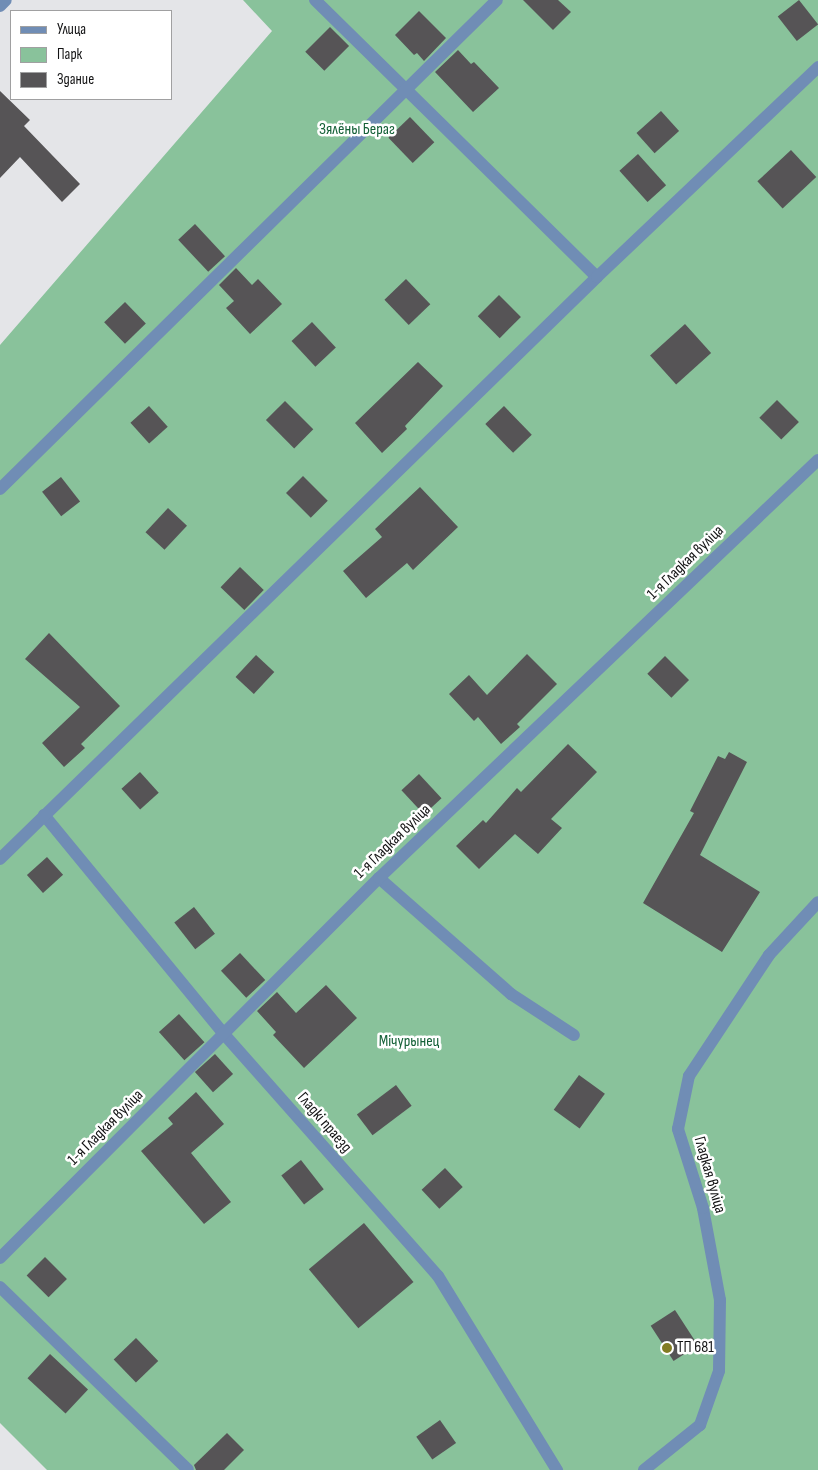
<!DOCTYPE html>
<meta charset="utf-8">
<style>
body{margin:0}
#map{position:relative;width:818px;height:1470px;overflow:hidden;background:#e4e5e8;font-family:"Sofia Sans Condensed",sans-serif}
div>[style]{position:absolute}
.green>*{inset:0;background:#89c29b}
.building>*{inset:0;background:#565456;transform-origin:0 0}
.lane>*{height:12px;margin:-6px;padding:0 6px;transform-origin:6px;border-radius:6px;background:#708db5}
.street>*{height:12px;margin:-6px;padding:0 6px;transform-origin:6px;border-radius:6px;background:#708db5}
.dots>*{width:14px;height:14px;translate:-50% -50%;box-sizing:border-box;border:2px solid #fff;border-radius:50%}
span{translate:-50% -50%;white-space:nowrap;text-align:center;line-height:1.15;-webkit-text-stroke:5px #fff;paint-order:stroke}
.park-label{font-size:16px;color:#156138}
.street-label{font-size:16px;color:#121213}
.poi-label{font-size:16px;color:#121213}
.left{translate:0 -50%;text-align:left}
.legend{position:absolute;left:10px;top:10px;width:162px;height:90px;box-sizing:border-box;background:#fff;border:1px solid #a0a0a1;margin:0;padding:6px 9px;list-style:none;font-size:15px;color:#121213}
.legend li{display:flex;align-items:center;gap:10px;height:25px}
.legend b{width:25px;border:1px solid #a0a0a1}
</style>
<div id="map">
<div class="green">
<div style="clip-path:polygon(243px 0,818px 0,818px 1470px,47px 1470px,0 1423px,0 345px,272px 31px)"></div>
</div>
<div class="building">
<div style="clip-path:polygon(523px 0,558px 0,571px 12px,553px 30px)"></div>
<div style="left:799px;top:0;width:31px;height:27px;rotate:52deg"></div>
<div style="clip-path:polygon(419px 11px,446px 38px,424px 61px,417px 53px,414px 55px,395px 35px)"></div>
<div style="left:330px;top:27px;width:27px;height:35px;rotate:45deg"></div>
<div style="clip-path:polygon(458px 50px,471px 64px,474px 62px,499px 88px,473px 112px,435px 72px)"></div>
<div style="clip-path:polygon(0 91px,30px 120px,24px 126px,80px 184px,62px 202px,20px 157px,0 178px)"></div>
<div style="left:661px;top:111px;width:27px;height:33px;rotate:48deg"></div>
<div style="left:410px;top:117px;width:35px;height:30px;rotate:46deg"></div>
<div style="left:791px;top:150px;width:37px;height:46px;rotate:47deg"></div>
<div style="left:638px;top:154px;width:42px;height:25px;rotate:48deg"></div>
<div style="left:195px;top:224px;width:44px;height:23px;rotate:47deg"></div>
<div style="clip-path:polygon(236px 268px,252px 285px,258px 279px,282px 304px,250px 334px,226px 308px,234px 301px,219px 285px)"></div>
<div style="left:406px;top:279px;width:35px;height:30px;rotate:46deg"></div>
<div style="left:499px;top:295px;width:31px;height:30px;rotate:45deg"></div>
<div style="left:125px;top:302px;width:30px;height:29px;rotate:46deg"></div>
<div style="left:312px;top:322px;width:35px;height:28px;rotate:47deg"></div>
<div style="left:685px;top:324px;width:39px;height:47px;rotate:48deg"></div>
<div style="clip-path:polygon(418px 362px,443px 386px,405px 426px,407px 429px,382px 453px,355px 423px)"></div>
<div style="left:777px;top:400px;width:31px;height:25px;rotate:45deg"></div>
<div style="left:285px;top:401px;width:40px;height:27px;rotate:45deg"></div>
<div style="left:149px;top:406px;width:28px;height:25px;rotate:48deg"></div>
<div style="left:504px;top:406px;width:40px;height:26px;rotate:46deg"></div>
<div style="left:303px;top:476px;width:35px;height:24px;rotate:45deg"></div>
<div style="left:61px;top:477px;width:31px;height:24px;rotate:52deg"></div>
<div style="clip-path:polygon(420px 487px,458px 527px,413px 570px,407px 563px,366px 598px,343px 571px,382px 537px,375px 529px)"></div>
<div style="left:168px;top:508px;width:26px;height:33px;rotate:43deg"></div>
<div style="left:240px;top:567px;width:33px;height:28px;rotate:44deg"></div>
<div style="clip-path:polygon(49px 633px,120px 706px,81px 744px,85px 748px,64px 767px,42px 743px,80px 707px,25px 659px)"></div>
<div style="clip-path:polygon(527px 654px,557px 684px,517px 724px,520px 727px,501px 744px,478px 717px,474px 721px,449px 694px,469px 675px,487px 695px)"></div>
<div style="left:256px;top:655px;width:25px;height:30px;rotate:43deg"></div>
<div style="left:665px;top:656px;width:34px;height:25px;rotate:45deg"></div>
<div style="clip-path:polygon(568px 744px,597px 772px,551px 819px,562px 828px,538px 854px,515px 834px,479px 869px,456px 846px,483px 820px,486px 823px,517px 788px,521px 792px)"></div>
<div style="clip-path:polygon(729px 752px,747px 762px,700px 855px,760px 892px,722px 952px,643px 903px,694px 813px,690px 811px,718px 756px,725px 759px)"></div>
<div style="left:140px;top:772px;width:28px;height:25px;rotate:48deg"></div>
<div style="left:419px;top:774px;width:33px;height:24px;rotate:47deg"></div>
<div style="left:47px;top:857px;width:24px;height:27px;rotate:48deg"></div>
<div style="left:194px;top:907px;width:34px;height:25px;rotate:52deg"></div>
<div style="left:240px;top:953px;width:37px;height:26px;rotate:47deg"></div>
<div style="clip-path:polygon(326px 985px,357px 1018px,304px 1068px,273px 1035px,276px 1032px,257px 1011px,277px 992px,296px 1013px)"></div>
<div style="left:179px;top:1014px;width:38px;height:27px;rotate:48deg"></div>
<div style="left:215px;top:1054px;width:27px;height:27px;rotate:48deg"></div>
<div style="left:579px;top:1075px;width:32px;height:43px;rotate:36deg"></div>
<div style="left:396px;top:1085px;width:26px;height:49px;rotate:53deg"></div>
<div style="clip-path:polygon(196px 1092px,224px 1124px,191px 1153px,231px 1202px,204px 1224px,141px 1151px,173px 1124px,168px 1118px)"></div>
<div style="left:301px;top:1160px;width:37px;height:25px;rotate:52deg"></div>
<div style="left:445px;top:1168px;width:26px;height:32px;rotate:47deg"></div>
<div style="left:364px;top:1223px;width:77px;height:72px;rotate:50deg"></div>
<div style="left:45px;top:1257px;width:31px;height:26px;rotate:45deg"></div>
<div style="left:675px;top:1310px;width:42px;height:29px;rotate:57deg"></div>
<div style="left:136px;top:1338px;width:32px;height:31px;rotate:46deg"></div>
<div style="left:50px;top:1354px;width:52px;height:33px;rotate:43deg"></div>
<div style="left:440px;top:1420px;width:28px;height:29px;rotate:55deg"></div>
<div style="clip-path:polygon(227px 1433px,244px 1450px,224px 1470px,196px 1470px,194px 1465px)"></div>
</div>
<div class="lane">
<div style="left:315px;top:0;width:395px;rotate:44.5deg"></div>
<div style="left:0;top:489px;width:697px;rotate:-44.54deg"></div>
<div style="left:44px;top:815px;width:282px;rotate:50.6deg"></div>
<div style="left:223px;top:1033px;width:324px;rotate:48.5deg"></div>
<div style="left:438px;top:1276px;width:228px;rotate:58.5deg"></div>
<div style="left:0;top:859px;width:834px;rotate:-44.27deg"></div>
<div style="left:597px;top:277px;width:305px;rotate:-43.5deg"></div>
<div style="left:379px;top:878px;width:176px;rotate:41.3deg"></div>
<div style="left:511px;top:994px;width:75px;rotate:33.1deg"></div>
<div style="left:0;top:1258px;width:537px;rotate:-45.08deg"></div>
<div style="left:379px;top:878px;width:606px;rotate:-43.6deg"></div>
<div style="left:0;top:1287px;width:262px;rotate:44.2deg"></div>
<div style="left:644px;top:1470px;width:72px;rotate:-38.8deg"></div>
<div style="left:700px;top:1425px;width:57px;rotate:-70.6deg"></div>
<div style="left:719px;top:1371px;width:71px;rotate:-89.2deg"></div>
<div style="left:720px;top:1300px;width:94px;rotate:-100.5deg"></div>
<div style="left:703px;top:1208px;width:83px;rotate:-107.6deg"></div>
<div style="left:678px;top:1129px;width:54px;rotate:-78.3deg"></div>
<div style="left:689px;top:1076px;width:145px;rotate:-56.5deg"></div>
<div style="left:769px;top:955px;width:72px;rotate:-47.2deg"></div>
</div>
<div class="street">
<div style="left:0;top:6px;width:8px;rotate:-45deg"></div>
</div>
<div class="dots">
<div style="left:667px;top:1348px;background:#827c23"></div>
</div>
<div class="park-label">
<span style="left:357px;top:130px">Зялёны Бераг</span>
<span style="left:409px;top:1042px">Мічурынец</span>
</div>
<div class="street-label">
<span style="left:686px;top:563px;rotate:-44deg">1-я Гладкая вуліца</span>
<span style="left:393px;top:842px;rotate:-44deg">1-я Гладкая вуліца</span>
<span style="left:324px;top:1123px;rotate:49deg">Гладкі праезд</span>
<span style="left:106px;top:1128px;rotate:-45deg">1-я Гладкая вуліца</span>
<span style="left:709px;top:1175px;rotate:74deg">Гладкая вуліца</span>
</div>
<div class="poi-label">
<span class="left" style="left:677px;top:1348px">ТП 681</span>
</div>
<ul class="legend">
<li><b style="height:6px;background:#708db5"></b>Улица</li>
<li><b style="height:14px;background:#89c29b"></b>Парк</li>
<li><b style="height:14px;background:#565456"></b>Здание</li>
</ul>
</div>
